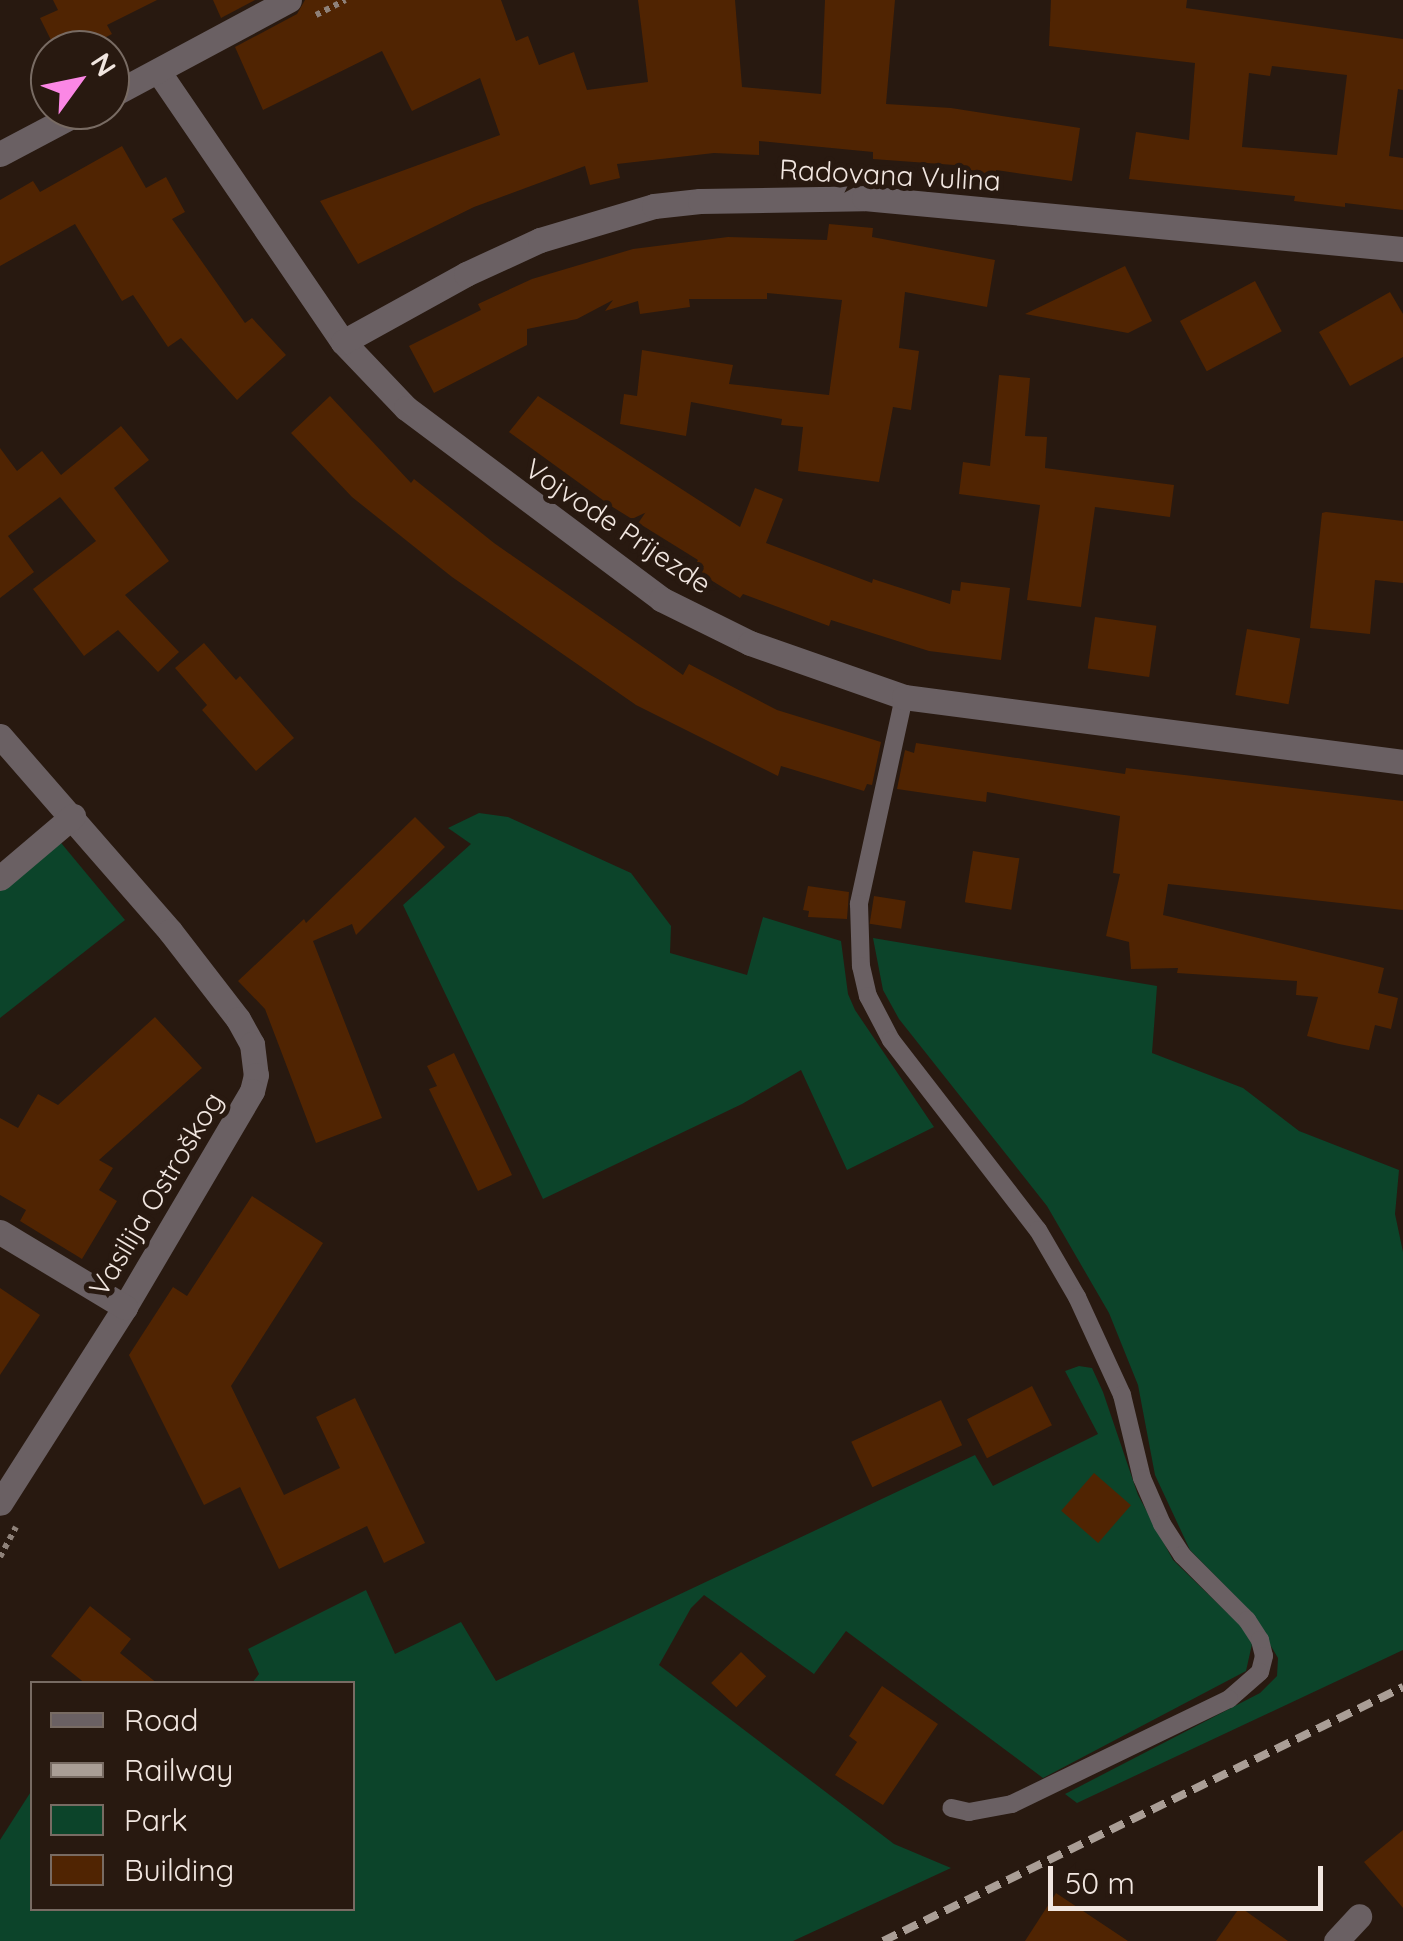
<!DOCTYPE html>
<meta charset="utf-8">
<style>
body{margin:0}
#map{position:relative;width:1403px;height:1941px;overflow:hidden;background:#281910;font-family:Quicksand,sans-serif}
div>[style]{position:absolute}
.green>*{inset:0;background:#0c442a}
.building>*{inset:0;background:#502402;transform-origin:0 0}
.path>*{height:6px;margin-top:-3px;transform-origin:0;background:repeating-linear-gradient(90deg,#8e8179 0 5px,transparent 0 10px)}
.lane>*{height:18px;margin:-9px;padding:0 9px;transform-origin:9px;border-radius:9px;background:#6a6063}
.street>*{height:25px;margin:-12.5px;padding:0 12.5px;transform-origin:12.5px;border-radius:12.5px;background:#6a6063}
.rail>*{height:8px;margin-top:-4px;transform-origin:0;background:repeating-linear-gradient(90deg,#aa9e96 0 15px,transparent 0 23px)}
span{translate:-50% -50%;white-space:nowrap;text-align:center;line-height:1.15;-webkit-text-stroke:10px #281910;paint-order:stroke}
.street-label{font-size:28px;color:#f1e6e0}
.legend{position:absolute;left:30px;top:1681px;width:325px;height:230px;box-sizing:border-box;background:#281910;border:2px solid #786b63;margin:0;padding:12px 18px;list-style:none;font-size:30px;color:#f1e6e0}
.legend li{display:flex;align-items:center;gap:20px;height:50px}
.legend b{width:50px;border:2px solid #786b63}
.north{position:absolute;left:30px;top:30px;width:100px;height:100px;box-sizing:border-box;background:#281910;border:2px solid #786b63;border-radius:50%;rotate:57deg;font-size:28px;font-weight:700;line-height:40px;text-align:center;color:#f1e6e0}
.north::after{content:'';display:block;margin:auto;width:35px;height:45px;background:#fb87e5;clip-path:polygon(50% 0,100% 100%,50% 72%,0 100%)}
.scale{position:absolute;left:1048px;top:1866px;width:275px;height:45px;box-sizing:border-box;border:5px solid #f1e6e0;border-top:0;padding-left:12px;font-size:30px;line-height:35px;white-space:nowrap;color:#f1e6e0;-webkit-text-stroke:8px #281910;paint-order:stroke}
</style>
<div id="map">
<div class="green">
<div style="clip-path:polygon(479px 813px,508px 817px,631px 873px,671px 926px,670px 953px,747px 975px,763px 917px,841px 941px,848px 994px,855px 1010px,934px 1127px,847px 1170px,801px 1070px,742px 1104px,543px 1199px,403px 905px,471px 844px,448px 828px)"></div>
<div style="clip-path:polygon(52px 832px,125px 920px,0 1018px,0 879px)"></div>
<div style="clip-path:polygon(873px 938px,1157px 986px,1152px 1053px,1243px 1088px,1299px 1131px,1399px 1170px,1395px 1214px,1403px 1252px,1403px 1650px,1077px 1803px,1065px 1794px,1260px 1693px,1277px 1676px,1278px 1658px,1250px 1611px,1190px 1550px,1155px 1475px,1138px 1385px,1109px 1313px,1047px 1206px,899px 1019px,883px 990px)"></div>
<div style="clip-path:polygon(1079px 1366px,1092px 1368px,1103px 1392px,1138px 1495px,1173px 1560px,1244px 1629px,1252px 1644px,1246px 1671px,1043px 1778px,846px 1631px,814px 1674px,704px 1595px,691px 1608px,659px 1665px,894px 1844px,951px 1868px,793px 1941px,0 1941px,0 1840px,32px 1790px,32px 1908px,352px 1908px,352px 1684px,252px 1683px,259px 1674px,248px 1649px,366px 1590px,395px 1654px,461px 1622px,496px 1681px,975px 1455px,993px 1486px,1098px 1434px,1065px 1371px)"></div>
</div>
<div class="building">
<div style="clip-path:polygon(53px 0,157px 0,107px 25px,112px 34px,80px 50px,56px 50px,40px 18px,58px 10px)"></div>
<div style="clip-path:polygon(213px 0,255px 0,221px 18px)"></div>
<div style="clip-path:polygon(305px 0,501px 0,516px 41px,528px 36px,539px 65px,574px 52px,587px 90px,648px 82px,638px 0,735px 0,742px 87px,821px 94px,825px 0,895px 0,886px 104px,951px 108px,1080px 128px,1072px 181px,996px 170px,994px 185px,966px 181px,968px 166px,873px 159px,873px 152px,759px 141px,759px 155px,714px 153px,617px 164px,620px 178px,590px 185px,585px 166px,474px 207px,358px 264px,320px 201px,500px 135px,480px 78px,412px 111px,382px 51px,263px 110px,235px 47px,297px 14px)"></div>
<div style="clip-path:polygon(evenodd,1051px 0,1187px 0,1186px 8px,1403px 39px,1403px 90px,1398px 89px,1389px 156px,1403px 158px,1403px 210px,1345px 203px,1345px 207px,1294px 201px,1295px 196px,1129px 179px,1136px 132px,1189px 140px,1195px 63px,1049px 46px,1051px 0,1272px 66px,1347px 75px,1337px 155px,1242px 147px,1249px 73px,1270px 76px,1272px 66px)"></div>
<div style="clip-path:polygon(122px 146px,146px 188px,166px 177px,185px 212px,172px 219px,245px 323px,252px 318px,286px 355px,237px 400px,181px 338px,168px 347px,133px 295px,122px 301px,75px 224px,0 266px,0 200px,33px 181px,40px 192px)"></div>
<div style="clip-path:polygon(829px 224px,873px 228px,872px 237px,995px 260px,987px 307px,905px 292px,899px 348px,919px 351px,911px 410px,893px 407px,879px 482px,798px 471px,803px 427px,781px 425px,782px 419px,691px 402px,686px 436px,620px 424px,624px 394px,637px 396px,642px 350px,733px 365px,729px 384px,829px 395px,842px 300px,767px 293px,767px 299px,689px 299px,690px 307px,640px 314px,638px 301px,605px 311px,613px 300px,577px 319px,527px 329px,527px 345px,434px 393px,409px 346px,481px 310px,478px 304px,532px 279px,633px 249px,728px 237px,827px 240px)"></div>
<div style="clip-path:polygon(1125px 266px,1152px 321px,1128px 333px,1025px 314px)"></div>
<div style="left:1255px;top:281px;width:57px;height:85px;rotate:62deg"></div>
<div style="clip-path:polygon(1390px 292px,1403px 314px,1403px 357px,1350px 386px,1319px 332px)"></div>
<div style="clip-path:polygon(999px 375px,1030px 378px,1025px 436px,1047px 437px,1045px 468px,1174px 485px,1170px 517px,1095px 507px,1081px 607px,1027px 600px,1040px 505px,959px 494px,963px 462px,990px 466px)"></div>
<div style="clip-path:polygon(330px 396px,411px 483px,414px 479px,494px 543px,683px 675px,689px 664px,777px 710px,881px 742px,872px 785px,867px 784px,864px 791px,781px 766px,778px 776px,636px 705px,452px 577px,352px 497px,291px 433px)"></div>
<div style="clip-path:polygon(538px 396px,740px 527px,755px 488px,783px 499px,766px 543px,872px 583px,873px 579px,950px 604px,952px 590px,960px 591px,961px 582px,1010px 588px,1001px 660px,929px 651px,831px 620px,829px 626px,743px 594px,740px 598px,693px 569px,698px 560px,611px 506px,509px 432px)"></div>
<div style="clip-path:polygon(121px 426px,149px 460px,114px 488px,169px 561px,125px 595px,179px 652px,158px 672px,118px 630px,84px 656px,33px 589px,96px 541px,60px 497px,8px 536px,34px 572px,0 598px,0 448px,17px 471px,42px 451px,61px 475px)"></div>
<div style="clip-path:polygon(1326px 512px,1403px 521px,1403px 583px,1375px 580px,1370px 634px,1310px 628px,1322px 513px)"></div>
<div style="left:1095px;top:617px;width:62px;height:52px;rotate:8deg"></div>
<div style="left:1247px;top:629px;width:54px;height:67px;rotate:10deg"></div>
<div style="clip-path:polygon(204px 643px,236px 680px,240px 676px,294px 738px,256px 771px,202px 710px,207px 705px,175px 668px)"></div>
<div style="clip-path:polygon(916px 743px,1125px 774px,1126px 768px,1403px 801px,1403px 910px,1168px 884px,1163px 915px,1384px 968px,1378px 993px,1398px 998px,1391px 1029px,1375px 1025px,1369px 1050px,1339px 1044px,1307px 1036px,1318px 997px,1296px 995px,1297px 981px,1177px 973px,1178px 968px,1131px 969px,1129px 942px,1106px 936px,1120px 874px,1113px 873px,1120px 816px,987px 792px,986px 802px,897px 789px,905px 750px,914px 753px)"></div>
<div style="clip-path:polygon(415px 817px,445px 847px,356px 935px,352px 924px,313px 941px,382px 1118px,316px 1143px,265px 1009px,238px 981px,304px 919px,306px 923px)"></div>
<div style="left:973px;top:851px;width:47px;height:52px;rotate:9deg"></div>
<div style="clip-path:polygon(808px 886px,849px 892px,847px 919px,808px 917px,809px 911px,803px 910px)"></div>
<div style="left:874px;top:896px;width:32px;height:28px;rotate:9deg"></div>
<div style="clip-path:polygon(155px 1017px,202px 1068px,99px 1160px,113px 1168px,99px 1190px,117px 1201px,82px 1259px,20px 1221px,26px 1210px,0 1195px,0 1118px,18px 1128px,38px 1094px,58px 1105px)"></div>
<div style="clip-path:polygon(454px 1053px,512px 1175px,478px 1191px,429px 1089px,437px 1086px,427px 1066px)"></div>
<div style="clip-path:polygon(252px 1196px,323px 1243px,231px 1386px,284px 1495px,340px 1468px,316px 1417px,355px 1398px,425px 1543px,384px 1563px,367px 1526px,279px 1569px,240px 1487px,204px 1505px,129px 1355px,173px 1287px,187px 1296px)"></div>
<div style="clip-path:polygon(0 1288px,40px 1315px,0 1375px)"></div>
<div style="left:1032px;top:1386px;width:44px;height:73px;rotate:63deg"></div>
<div style="left:941px;top:1400px;width:50px;height:99px;rotate:65deg"></div>
<div style="left:1094px;top:1473px;width:49px;height:50px;rotate:41deg"></div>
<div style="clip-path:polygon(90px 1606px,131px 1639px,120px 1653px,158px 1684px,86px 1684px,51px 1656px)"></div>
<div style="left:741px;top:1652px;width:35px;height:43px;rotate:44deg"></div>
<div style="clip-path:polygon(882px 1686px,938px 1724px,883px 1805px,835px 1775px,857px 1742px,849px 1736px)"></div>
<div style="clip-path:polygon(1403px 1830px,1403px 1908px,1364px 1862px)"></div>
<div style="clip-path:polygon(1056px 1893px,1128px 1941px,1025px 1941px)"></div>
<div style="clip-path:polygon(1240px 1907px,1288px 1941px,1216px 1941px)"></div>
</div>
<div class="path">
<div style="left:316px;top:15px;width:33px;rotate:-27deg"></div>
<div style="left:0;top:1557px;width:34px;rotate:-62deg"></div>
</div>
<div class="lane">
<div style="left:904px;top:697px;width:212px;rotate:102.3deg"></div>
<div style="left:859px;top:904px;width:62px;rotate:88.2deg"></div>
<div style="left:861px;top:966px;width:31px;rotate:77deg"></div>
<div style="left:868px;top:996px;width:50px;rotate:62.4deg"></div>
<div style="left:891px;top:1040px;width:240px;rotate:52.3deg"></div>
<div style="left:1038px;top:1230px;width:78px;rotate:59.8deg"></div>
<div style="left:1077px;top:1297px;width:108px;rotate:65.3deg"></div>
<div style="left:1122px;top:1395px;width:85px;rotate:76.5deg"></div>
<div style="left:1142px;top:1478px;width:50px;rotate:66.5deg"></div>
<div style="left:1162px;top:1524px;width:37px;rotate:57deg"></div>
<div style="left:1182px;top:1555px;width:92px;rotate:45deg"></div>
<div style="left:1247px;top:1620px;width:24px;rotate:57deg"></div>
<div style="left:1260px;top:1640px;width:16px;rotate:76deg"></div>
<div style="left:1264px;top:1656px;width:16px;rotate:104deg"></div>
<div style="left:1260px;top:1672px;width:41px;rotate:138.9deg"></div>
<div style="left:1229px;top:1699px;width:241px;rotate:154.2deg"></div>
<div style="left:1012px;top:1804px;width:44px;rotate:169.5deg"></div>
<div style="left:969px;top:1812px;width:18px;rotate:-167deg"></div>
</div>
<div class="street">
<div style="left:158px;top:71px;width:328px;rotate:55.7deg"></div>
<div style="left:343px;top:342px;width:91px;rotate:46.3deg"></div>
<div style="left:406px;top:408px;width:319px;rotate:36.8deg"></div>
<div style="left:661px;top:599px;width:99px;rotate:26.3deg"></div>
<div style="left:750px;top:643px;width:163px;rotate:19.3deg"></div>
<div style="left:904px;top:697px;width:503px;rotate:7.42deg"></div>
<div style="left:110px;top:96px;width:203px;rotate:-28.2deg"></div>
<div style="left:0;top:154px;width:94px;rotate:-27.9deg"></div>
<div style="left:343px;top:342px;width:141px;rotate:-28.9deg"></div>
<div style="left:466px;top:274px;width:81px;rotate:-24.7deg"></div>
<div style="left:540px;top:240px;width:119px;rotate:-16.6deg"></div>
<div style="left:654px;top:206px;width:46px;rotate:-6.2deg"></div>
<div style="left:700px;top:201px;width:164px;rotate:-1deg"></div>
<div style="left:864px;top:198px;width:541px;rotate:5.41deg"></div>
<div style="left:0;top:736px;width:259px;rotate:48.9deg"></div>
<div style="left:170px;top:931px;width:111px;rotate:52.3deg"></div>
<div style="left:238px;top:1019px;width:29px;rotate:61deg"></div>
<div style="left:252px;top:1044px;width:31px;rotate:83deg"></div>
<div style="left:256px;top:1075px;width:16px;rotate:104deg"></div>
<div style="left:252px;top:1091px;width:251px;rotate:120.5deg"></div>
<div style="left:125px;top:1307px;width:232px;rotate:122.5deg"></div>
<div style="left:0;top:878px;width:96px;rotate:-40.3deg"></div>
<div style="left:0;top:1232px;width:146px;rotate:31deg"></div>
<div style="left:1336px;top:1941px;width:34px;rotate:-47deg"></div>
</div>
<div class="rail">
<div style="left:883px;top:1941px;width:579px;rotate:-26.03deg"></div>
</div>
<div class="street-label">
<span style="left:890px;top:175px;rotate:3deg">Radovana Vulina</span>
<span style="left:618px;top:526px;rotate:34deg">Vojvode Prijezde</span>
<span style="left:156px;top:1194px;rotate:-59deg">Vasilija Ostroškog</span>
</div>
<ul class="legend">
<li><b style="height:12px;background:#6a6063"></b>Road</li>
<li><b style="height:12px;background:#aa9e96"></b>Railway</li>
<li><b style="height:28px;background:#0c442a"></b>Park</li>
<li><b style="height:28px;background:#502402"></b>Building</li>
</ul>
<div class="north">N</div>
<div class="scale">50 m</div>
</div>
